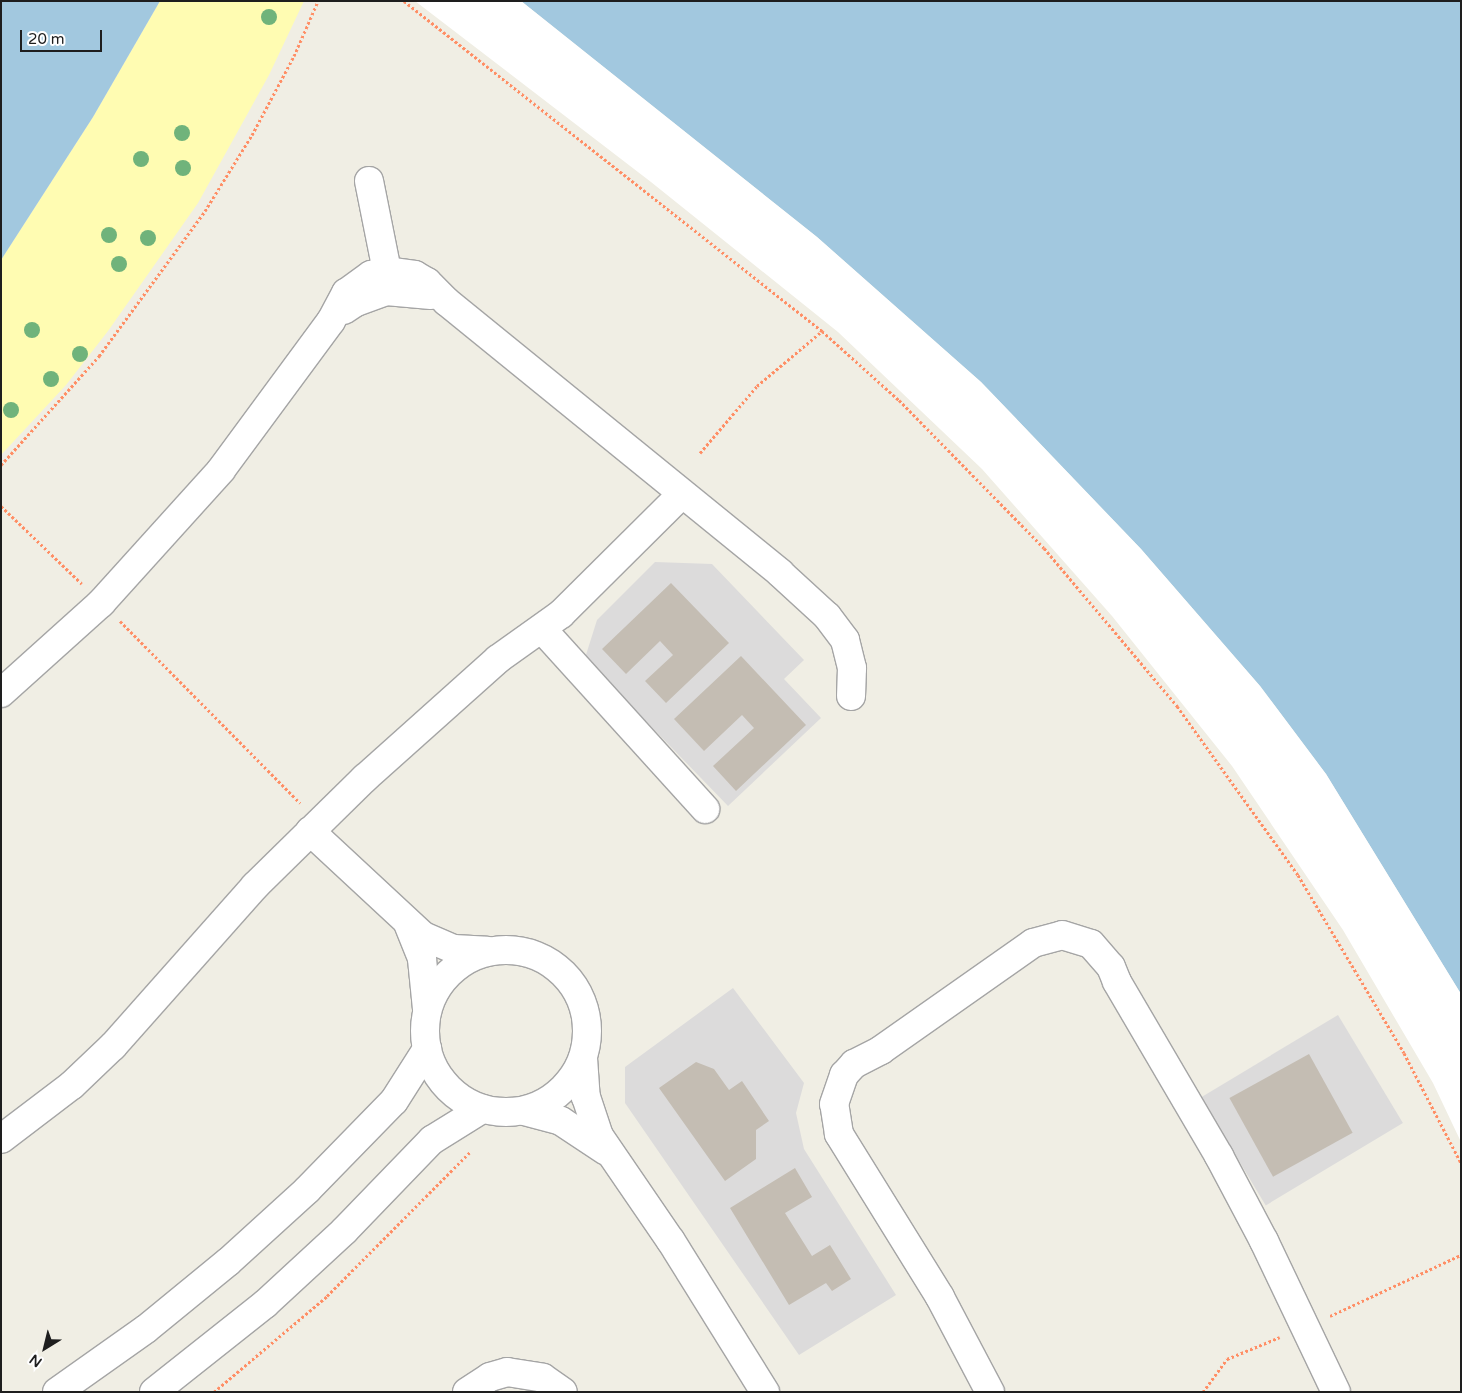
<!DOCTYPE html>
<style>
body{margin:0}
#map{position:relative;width:1462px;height:1393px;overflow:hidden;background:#f0eee4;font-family:"Varela Round",sans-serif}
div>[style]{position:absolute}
.residential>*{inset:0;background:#dcdbdb;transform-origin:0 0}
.sand>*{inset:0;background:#fffcb2}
.water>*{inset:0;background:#a2c8df}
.pier>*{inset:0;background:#fff}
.building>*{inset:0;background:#c4bdb3;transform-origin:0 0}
.path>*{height:3px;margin-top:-1.5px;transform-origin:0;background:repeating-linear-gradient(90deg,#ff8e65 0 2.5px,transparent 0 5px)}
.roads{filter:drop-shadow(1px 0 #a5a5a5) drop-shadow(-1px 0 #a5a5a5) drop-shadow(0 1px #a5a5a5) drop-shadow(0 -1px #a5a5a5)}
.minor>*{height:28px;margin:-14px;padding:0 14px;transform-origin:14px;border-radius:14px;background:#fff}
.minor>.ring{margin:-14px;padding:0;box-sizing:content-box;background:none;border:28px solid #fff;border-radius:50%}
.trees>*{width:16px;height:16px;margin:-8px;border-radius:50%;background:#70b37b}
span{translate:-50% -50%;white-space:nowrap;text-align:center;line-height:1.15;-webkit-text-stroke:4px #fff;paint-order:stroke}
.frame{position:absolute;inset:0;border:2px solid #1e1e1e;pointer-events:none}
.north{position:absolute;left:20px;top:1323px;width:50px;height:50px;-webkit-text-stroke:4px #fff;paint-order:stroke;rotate:216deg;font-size:14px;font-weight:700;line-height:20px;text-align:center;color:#1e1e1e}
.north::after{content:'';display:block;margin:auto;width:18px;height:22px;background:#1e1e1e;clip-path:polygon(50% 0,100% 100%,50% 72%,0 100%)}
.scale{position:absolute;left:20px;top:30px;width:82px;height:22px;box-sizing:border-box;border:2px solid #1e1e1e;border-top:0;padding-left:6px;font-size:15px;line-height:18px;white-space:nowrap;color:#1e1e1e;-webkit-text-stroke:4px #fff;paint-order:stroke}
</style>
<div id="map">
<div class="residential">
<div style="clip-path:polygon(655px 562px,712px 564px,804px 660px,784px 679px,821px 718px,728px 806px,585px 658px,597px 620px)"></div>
<div style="clip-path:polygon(733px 988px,804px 1083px,796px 1113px,804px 1149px,896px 1295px,799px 1355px,625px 1103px,625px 1067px)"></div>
<div style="left:1338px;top:1015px;width:126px;height:160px;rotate:59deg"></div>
</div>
<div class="sand">
<div style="clip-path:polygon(160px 1px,304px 1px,269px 75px,198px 203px,108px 331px,66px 385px,1px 455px,1px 260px,93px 117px)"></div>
</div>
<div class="water">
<div style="clip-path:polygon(1px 1px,160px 1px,93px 117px,1px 260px)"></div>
<div style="clip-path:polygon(521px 1px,1461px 1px,1461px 994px,1326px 774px,1260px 686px,1141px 549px,981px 382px,817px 237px)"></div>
</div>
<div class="pier">
<div style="clip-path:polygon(415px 1px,521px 1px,817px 237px,981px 382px,1141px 549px,1260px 686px,1326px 774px,1461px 994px,1461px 1142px,1433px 1083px,1343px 930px,1232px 766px,1112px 616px,982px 469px,838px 332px,651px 182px)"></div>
</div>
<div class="building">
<div style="clip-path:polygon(671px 583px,729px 643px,666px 703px,645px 681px,673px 655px,660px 641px,626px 674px,602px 649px)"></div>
<div style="clip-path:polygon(741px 656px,806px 725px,736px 791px,713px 766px,754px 728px,742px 715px,704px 751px,674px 719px)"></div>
<div style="left:1309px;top:1054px;width:90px;height:91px;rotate:61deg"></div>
<div style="clip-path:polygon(696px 1062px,714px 1069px,729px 1090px,742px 1081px,769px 1121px,756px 1130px,756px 1159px,725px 1181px,659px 1088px)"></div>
<div style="clip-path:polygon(795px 1168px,812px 1197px,785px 1213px,812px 1256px,830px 1245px,851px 1279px,832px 1291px,826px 1283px,789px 1305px,730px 1208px)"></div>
</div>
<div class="path">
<div style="left:404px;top:1px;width:533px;rotate:38.29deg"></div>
<div style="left:822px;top:331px;width:103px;rotate:41.9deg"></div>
<div style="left:899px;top:400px;width:207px;rotate:45.6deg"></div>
<div style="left:1044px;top:548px;width:207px;rotate:49.9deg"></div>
<div style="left:1177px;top:706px;width:208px;rotate:54.4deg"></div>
<div style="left:1298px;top:875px;width:207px;rotate:59.2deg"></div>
<div style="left:1404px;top:1053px;width:124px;rotate:62.6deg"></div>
<div style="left:700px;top:453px;width:88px;rotate:-49.6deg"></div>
<div style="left:757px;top:386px;width:85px;rotate:-40.2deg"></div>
<div style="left:1px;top:465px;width:147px;rotate:-48deg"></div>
<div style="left:99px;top:356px;width:180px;rotate:-53.8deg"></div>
<div style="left:205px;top:211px;width:89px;rotate:-58.3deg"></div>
<div style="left:252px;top:135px;width:89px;rotate:-62deg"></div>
<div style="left:294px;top:56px;width:60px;rotate:-66.4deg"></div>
<div style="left:1px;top:506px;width:112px;rotate:43.9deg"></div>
<div style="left:120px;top:621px;width:256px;rotate:45.3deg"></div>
<div style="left:1330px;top:1316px;width:145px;rotate:-25deg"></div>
<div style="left:214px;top:1392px;width:148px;rotate:-40.3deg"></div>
<div style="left:327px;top:1296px;width:203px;rotate:-45.2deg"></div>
<div style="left:1203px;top:1392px;width:41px;rotate:-54deg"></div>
<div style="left:1227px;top:1359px;width:57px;rotate:-22.5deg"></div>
</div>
<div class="roads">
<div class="minor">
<div style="left:369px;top:181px;width:92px;rotate:78.7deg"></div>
<div style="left:344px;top:310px;width:14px;rotate:-34deg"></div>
<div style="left:356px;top:302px;width:32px;rotate:-20deg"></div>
<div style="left:386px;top:291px;width:45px;rotate:5.1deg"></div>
<div style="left:542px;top:629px;width:243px;rotate:47.8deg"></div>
<div style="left:1px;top:693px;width:135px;rotate:-42deg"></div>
<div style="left:101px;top:603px;width:179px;rotate:-47.9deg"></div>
<div style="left:221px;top:470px;width:185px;rotate:-53.6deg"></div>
<div style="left:331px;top:321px;width:32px;rotate:-62deg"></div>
<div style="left:346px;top:293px;width:31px;rotate:-36deg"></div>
<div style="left:371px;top:275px;width:16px;rotate:-14deg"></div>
<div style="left:387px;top:271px;width:28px;rotate:8deg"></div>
<div style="left:415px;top:275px;width:14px;rotate:30deg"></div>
<div style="left:427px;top:282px;width:28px;rotate:45deg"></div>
<div style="left:447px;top:302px;width:429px;rotate:39.1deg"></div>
<div style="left:780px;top:573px;width:64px;rotate:42.5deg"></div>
<div style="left:827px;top:616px;width:30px;rotate:53deg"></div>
<div style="left:845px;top:640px;width:29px;rotate:76deg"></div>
<div style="left:852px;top:668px;width:28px;rotate:92deg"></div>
<div style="left:310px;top:831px;width:154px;rotate:42.9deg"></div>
<div style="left:423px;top:936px;width:34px;rotate:23deg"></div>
<div style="left:454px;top:949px;width:33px;rotate:3deg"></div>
<div style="left:409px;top:926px;width:35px;rotate:68deg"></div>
<div style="left:422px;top:959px;width:50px;rotate:84.3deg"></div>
<div class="ring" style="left:425px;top:950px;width:134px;height:134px"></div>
<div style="left:583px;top:1058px;width:39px;rotate:86deg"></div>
<div style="left:586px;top:1097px;width:41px;rotate:71.6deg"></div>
<div style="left:599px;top:1136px;width:127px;rotate:55.6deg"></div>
<div style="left:671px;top:1241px;width:178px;rotate:58.1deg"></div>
<div style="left:524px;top:1111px;width:38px;rotate:15deg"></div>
<div style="left:561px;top:1121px;width:54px;rotate:33.7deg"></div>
<div style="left:1px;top:1139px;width:89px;rotate:-37.3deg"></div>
<div style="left:72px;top:1085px;width:57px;rotate:-43.6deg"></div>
<div style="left:113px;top:1046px;width:214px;rotate:-48.4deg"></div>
<div style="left:255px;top:886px;width:154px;rotate:-44.5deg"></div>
<div style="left:365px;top:778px;width:178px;rotate:-41.8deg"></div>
<div style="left:498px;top:659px;width:77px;rotate:-35.5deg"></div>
<div style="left:561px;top:614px;width:170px;rotate:-44.8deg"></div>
<div style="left:57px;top:1392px;width:109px;rotate:-35.3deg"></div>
<div style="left:146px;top:1329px;width:106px;rotate:-39.3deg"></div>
<div style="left:228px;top:1262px;width:107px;rotate:-42.3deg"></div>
<div style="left:307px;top:1190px;width:124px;rotate:-45.7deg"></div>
<div style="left:394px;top:1101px;width:62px;rotate:-57.6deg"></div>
<div style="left:154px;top:1392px;width:142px;rotate:-38.4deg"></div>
<div style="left:265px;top:1304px;width:108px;rotate:-42.7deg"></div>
<div style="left:344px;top:1231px;width:127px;rotate:-46deg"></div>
<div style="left:432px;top:1140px;width:59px;rotate:-31.8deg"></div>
<div style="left:467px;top:1392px;width:27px;rotate:-33deg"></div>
<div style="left:490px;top:1377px;width:18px;rotate:-16deg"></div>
<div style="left:507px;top:1372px;width:36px;rotate:9deg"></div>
<div style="left:543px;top:1378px;width:24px;rotate:35deg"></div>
<div style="left:990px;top:1392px;width:107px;rotate:-117.8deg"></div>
<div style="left:940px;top:1297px;width:192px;rotate:-121.8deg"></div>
<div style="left:839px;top:1134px;width:30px;rotate:-99deg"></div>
<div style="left:834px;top:1104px;width:31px;rotate:-71deg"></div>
<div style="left:844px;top:1075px;width:15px;rotate:-48deg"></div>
<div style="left:854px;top:1064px;width:30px;rotate:-27deg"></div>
<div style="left:881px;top:1050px;width:186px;rotate:-35.1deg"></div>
<div style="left:1033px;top:943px;width:30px;rotate:-15deg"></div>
<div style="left:1062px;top:935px;width:30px;rotate:17deg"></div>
<div style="left:1091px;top:944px;width:30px;rotate:49deg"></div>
<div style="left:1111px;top:967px;width:16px;rotate:68deg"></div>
<div style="left:1117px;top:982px;width:202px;rotate:59.6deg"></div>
<div style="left:1219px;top:1156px;width:96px;rotate:62.1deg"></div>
<div style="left:1264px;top:1241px;width:167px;rotate:64.5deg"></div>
</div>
</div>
<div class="trees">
<div style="left:269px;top:17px"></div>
<div style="left:182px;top:133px"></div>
<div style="left:141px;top:159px"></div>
<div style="left:183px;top:168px"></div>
<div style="left:109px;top:235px"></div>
<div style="left:148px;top:238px"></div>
<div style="left:119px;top:264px"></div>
<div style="left:32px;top:330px"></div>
<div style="left:80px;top:354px"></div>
<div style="left:51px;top:379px"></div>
<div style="left:11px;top:410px"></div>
</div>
<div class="frame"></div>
<div class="north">N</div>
<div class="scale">20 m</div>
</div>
